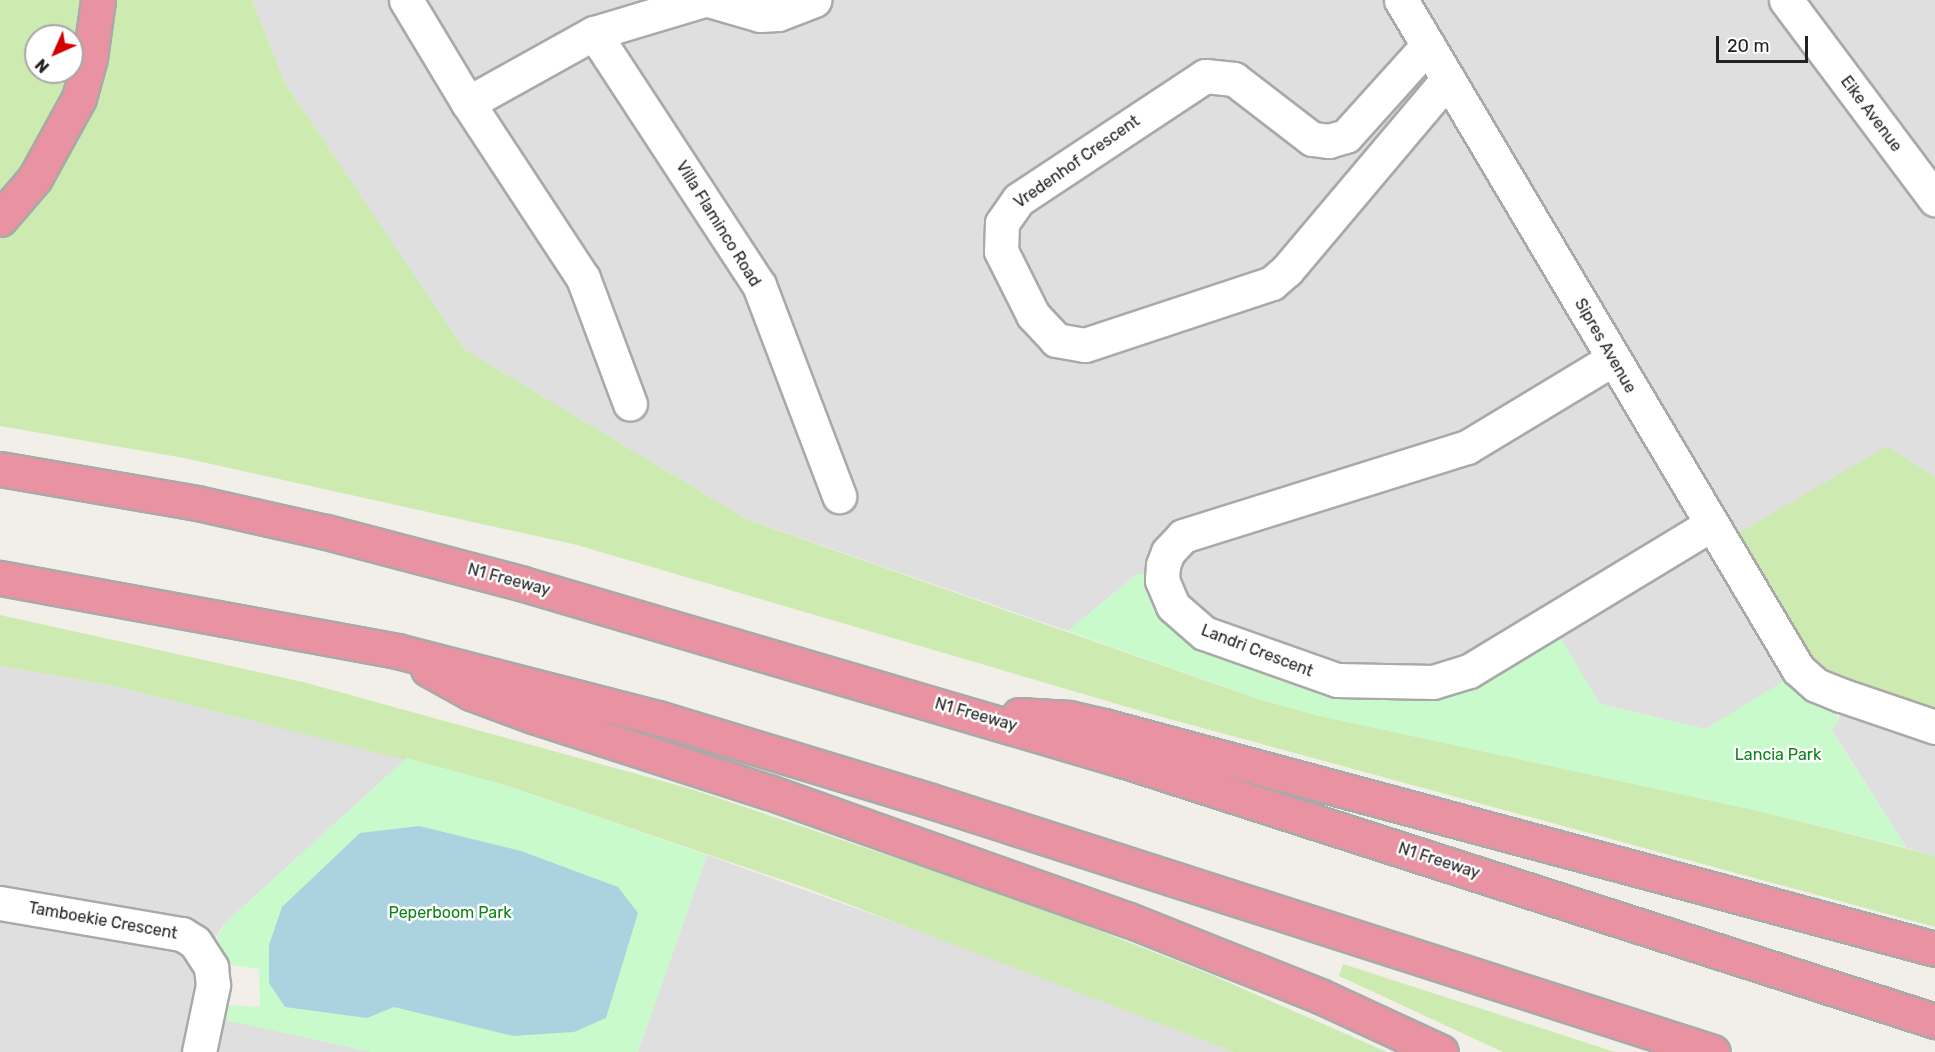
<!DOCTYPE html>
<style>
body{margin:0}
#map{position:relative;width:1935px;height:1052px;overflow:hidden;background:#f2efe9;font-family:Rubik,sans-serif}
div>[style]{position:absolute}
.residential>*{inset:0;background:#e0dfdf}
.grass>*{inset:0;background:#cdebb0}
.park>*{inset:0;background:#c8facc}
.water>*{inset:0;background:#aad3df}
.roads{filter:drop-shadow(2px 0 #a9a9a9) drop-shadow(-2px 0 #a9a9a9) drop-shadow(0 2px #a9a9a9) drop-shadow(0 -2px #a9a9a9)}
.minor>*{height:33px;margin:-16.5px;padding:0 16.5px;transform-origin:16.5px;border-radius:16.5px;background:#fff}
.highway>*{height:33px;margin:-16.5px;padding:0 16.5px;transform-origin:16.5px;border-radius:16.5px;background:#e892a2}
span{translate:-50% -50%;white-space:nowrap;text-align:center;line-height:1.15;-webkit-text-stroke:5px #fff;paint-order:stroke}
.street-label{font-size:16px;color:#222}
.park-label{font-size:16px;color:#0c8416}
.north{position:absolute;left:24px;top:24px;width:60px;height:60px;box-sizing:border-box;background:#fff;border:2px solid #a7a7a7;border-radius:50%;rotate:225deg;font-size:16px;font-weight:700;line-height:24px;text-align:center;color:#222}
.north::after{content:'';display:block;margin:auto;width:21px;height:27px;background:#d40000;clip-path:polygon(50% 0,100% 100%,50% 72%,0 100%)}
.scale{position:absolute;left:1716px;top:36px;width:92px;height:27px;box-sizing:border-box;border:3px solid #222;border-top:0;padding-left:8px;font-size:18px;line-height:21px;white-space:nowrap;color:#222;-webkit-text-stroke:4px #fff;paint-order:stroke}
</style>
<div id="map">
<div class="residential">
<div style="clip-path:polygon(252px 0,1935px 0,1935px 856px,1907px 848px,1831px 729px,1838px 723px,1842px 697px,1800px 674px,1705px 729px,1600px 704px,1552px 625px,1472px 673px,1337px 683px,1203px 634px,1148px 574px,1137px 574px,1068px 631px,746px 519px,464px 349px,285px 83px)"></div>
<div style="clip-path:polygon(0 666px,115px 686px,407px 758px,224px 924px,206px 952px,209px 1016px,373px 1052px,0 1052px)"></div>
<div style="clip-path:polygon(707px 855px,1006px 962px,1234px 1052px,638px 1052px)"></div>
</div>
<div class="grass">
<div style="clip-path:polygon(evenodd,0 0,81px 0,82px 12px,71px 86px,59px 115px,27px 169px,0 202px,0 0,36px 36px,72px 36px,72px 72px,36px 72px,36px 36px)"></div>
<div style="clip-path:polygon(111px 0,252px 0,285px 83px,464px 349px,746px 519px,1258px 699px,1320px 716px,1759px 811px,1935px 856px,1935px 927px,1151px 714px,577px 545px,184px 458px,0 426px,0 236px,23px 212px)"></div>
<div style="clip-path:polygon(1887px 446px,1935px 477px,1935px 710px,1837px 678px,1814px 664px,1737px 534px)"></div>
<div style="clip-path:polygon(0 615px,303px 682px,691px 789px,1029px 903px,1207px 973px,1387px 1052px,1234px 1052px,806px 888px,505px 785px,115px 686px,0 666px)"></div>
<div style="clip-path:polygon(1343px 964px,1615px 1052px,1503px 1052px,1339px 976px)"></div>
</div>
<div class="park">
<div style="clip-path:polygon(1137px 574px,1148px 574px,1161px 614px,1171px 627px,1197px 646px,1480px 683px,1560px 637px,1600px 704px,1705px 729px,1784px 681px,1802px 699px,1837px 713px,1838px 723px,1831px 730px,1907px 848px,1759px 811px,1320px 716px,1258px 699px,1068px 631px)"></div>
<div style="clip-path:polygon(407px 758px,505px 785px,707px 855px,638px 1052px,373px 1052px,225px 1020px,228px 1005px,260px 1007px,259px 969px,230px 965px,217px 938px,224px 924px)"></div>
</div>
<div class="water">
<div style="clip-path:polygon(419px 826px,521px 851px,618px 887px,638px 913px,606px 1018px,574px 1032px,513px 1036px,394px 1007px,367px 1018px,285px 1007px,269px 983px,269px 945px,282px 907px,360px 833px)"></div>
</div>
<div class="roads">
<div class="minor">
<div style="left:406px;top:0;width:120px;rotate:59deg"></div>
<div style="left:468px;top:103px;width:209px;rotate:56.7deg"></div>
<div style="left:583px;top:278px;width:134px;rotate:69.5deg"></div>
<div style="left:708px;top:0;width:54px;rotate:16.1deg"></div>
<div style="left:760px;top:15px;width:18px;rotate:-3deg"></div>
<div style="left:778px;top:14px;width:39px;rotate:-21deg"></div>
<div style="left:1401px;top:0;width:778px;rotate:59.31deg"></div>
<div style="left:1798px;top:669px;width:24px;rotate:42deg"></div>
<div style="left:1816px;top:685px;width:27px;rotate:22deg"></div>
<div style="left:1841px;top:695px;width:99px;rotate:18.8deg"></div>
<div style="left:1786px;top:0;width:249px;rotate:53.2deg"></div>
<div style="left:594px;top:33px;width:301px;rotate:56.8deg"></div>
<div style="left:759px;top:285px;width:226px;rotate:69.2deg"></div>
<div style="left:1428px;top:45px;width:122px;rotate:132deg"></div>
<div style="left:1346px;top:136px;width:18px;rotate:164deg"></div>
<div style="left:1329px;top:141px;width:17px;rotate:-173deg"></div>
<div style="left:1312px;top:139px;width:98px;rotate:-142.4deg"></div>
<div style="left:1234px;top:79px;width:29px;rotate:-174deg"></div>
<div style="left:1205px;top:76px;width:224px;rotate:146.5deg"></div>
<div style="left:1018px;top:200px;width:28px;rotate:125deg"></div>
<div style="left:1002px;top:223px;width:28px;rotate:92deg"></div>
<div style="left:1001px;top:251px;width:72px;rotate:63.4deg"></div>
<div style="left:1033px;top:315px;width:34px;rotate:47deg"></div>
<div style="left:1056px;top:340px;width:29px;rotate:10deg"></div>
<div style="left:1085px;top:345px;width:197px;rotate:-18.3deg"></div>
<div style="left:1272px;top:283px;width:20px;rotate:-41deg"></div>
<div style="left:1287px;top:270px;width:250px;rotate:-49.9deg"></div>
<div style="left:468px;top:103px;width:144px;rotate:-29.1deg"></div>
<div style="left:594px;top:33px;width:115px;rotate:-16.7deg"></div>
<div style="left:1613px;top:359px;width:170px;rotate:148.9deg"></div>
<div style="left:1467px;top:447px;width:298px;rotate:162.6deg"></div>
<div style="left:1183px;top:536px;width:22px;rotate:133deg"></div>
<div style="left:1168px;top:552px;width:14px;rotate:111deg"></div>
<div style="left:1163px;top:565px;width:15px;rotate:94deg"></div>
<div style="left:1162px;top:580px;width:28px;rotate:67deg"></div>
<div style="left:1173px;top:606px;width:41px;rotate:41.1deg"></div>
<div style="left:1204px;top:633px;width:141px;rotate:19.5deg"></div>
<div style="left:1337px;top:680px;width:96px;rotate:1.2deg"></div>
<div style="left:1433px;top:682px;width:38px;rotate:-17deg"></div>
<div style="left:1469px;top:671px;width:282px;rotate:-31.2deg"></div>
<div style="left:0;top:903px;width:185px;rotate:9.7deg"></div>
<div style="left:182px;top:934px;width:15px;rotate:32deg"></div>
<div style="left:195px;top:942px;width:30px;rotate:57deg"></div>
<div style="left:211px;top:967px;width:18px;rotate:84deg"></div>
<div style="left:213px;top:985px;width:68px;rotate:101.8deg"></div>
</div>
<div class="highway">
<div style="left:0;top:219px;width:54px;rotate:-49.5deg"></div>
<div style="left:35px;top:178px;width:91px;rotate:-61.2deg"></div>
<div style="left:79px;top:98px;width:41px;rotate:-74.6deg"></div>
<div style="left:90px;top:58px;width:59px;rotate:-82.1deg"></div>
<div style="left:0;top:469px;width:200px;rotate:9.8deg"></div>
<div style="left:197px;top:503px;width:132px;rotate:12.7deg"></div>
<div style="left:326px;top:532px;width:201px;rotate:14.7deg"></div>
<div style="left:520px;top:583px;width:627px;rotate:16.38deg"></div>
<div style="left:1122px;top:760px;width:854px;rotate:17.8deg"></div>
<div style="left:0;top:578px;width:404px;rotate:10.4deg"></div>
<div style="left:397px;top:651px;width:269px;rotate:14.4deg"></div>
<div style="left:658px;top:718px;width:285px;rotate:16.9deg"></div>
<div style="left:931px;top:801px;width:821px;rotate:17.8deg"></div>
<div style="left:428px;top:669px;width:49px;rotate:29.2deg"></div>
<div style="left:471px;top:693px;width:66px;rotate:20.4deg"></div>
<div style="left:533px;top:716px;width:248px;rotate:17.9deg"></div>
<div style="left:769px;top:792px;width:382px;rotate:19.6deg"></div>
<div style="left:1129px;top:920px;width:206px;rotate:21.7deg"></div>
<div style="left:1320px;top:996px;width:133px;rotate:24.8deg"></div>
<div style="left:1019px;top:715px;width:50px;rotate:3.4deg"></div>
<div style="left:1069px;top:718px;width:36px;rotate:13deg"></div>
<div style="left:1104px;top:726px;width:860px;rotate:15.02deg"></div>
</div>
</div>
<div class="street-label">
<span style="left:1871px;top:114px;rotate:53deg">Eike Avenue</span>
<span style="left:1077px;top:162px;rotate:-35deg">Vredenhof Crescent</span>
<span style="left:718px;top:224px;rotate:58deg">Villa Flaminco Road</span>
<span style="left:1605px;top:346px;rotate:60deg">Sipres Avenue</span>
<span style="left:509px;top:580px;rotate:15deg">N1 Freeway</span>
<span style="left:1257px;top:651px;rotate:21deg">Landri Crescent</span>
<span style="left:976px;top:715px;rotate:16deg">N1 Freeway</span>
<span style="left:1439px;top:861px;rotate:18deg">N1 Freeway</span>
<span style="left:103px;top:921px;rotate:10deg">Tamboekie Crescent</span>
</div>
<div class="park-label">
<span style="left:1778px;top:755px">Lancia Park</span>
<span style="left:450px;top:913px">Peperboom Park</span>
</div>
<div class="north">N</div>
<div class="scale">20 m</div>
</div>
